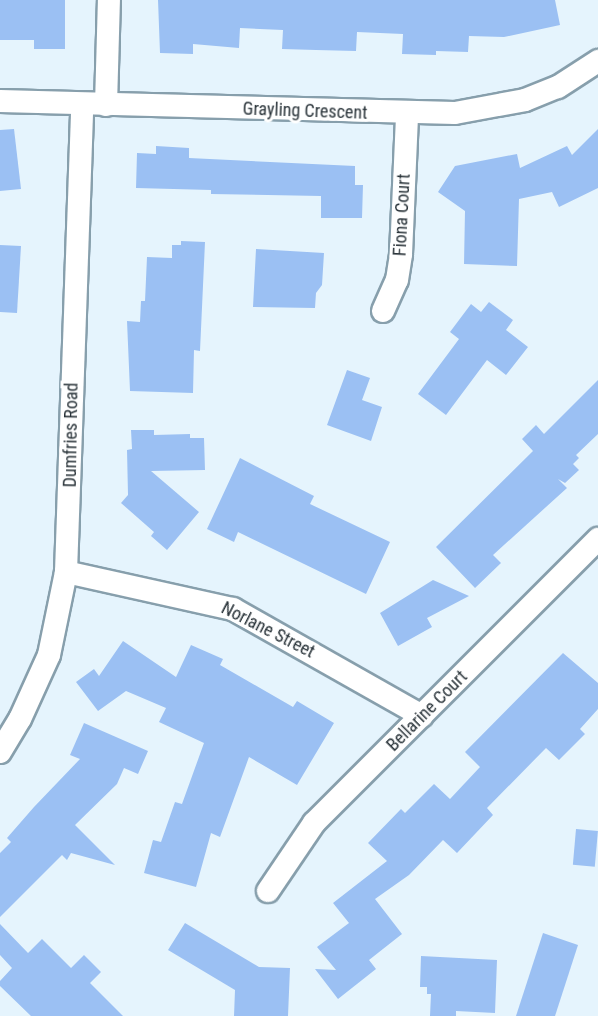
<!DOCTYPE html>
<style>
body{margin:0}
#map{position:relative;width:598px;height:1016px;overflow:hidden;background:#e5f4fd;font-family:"Roboto Condensed",sans-serif}
div>[style]{position:absolute}
.building>*{inset:0;background:#9bc0f3;transform-origin:0 0}
.roads{filter:drop-shadow(2px 0 #879fac) drop-shadow(-2px 0 #879fac) drop-shadow(0 2px #879fac) drop-shadow(0 -2px #879fac)}
.street>*{height:22px;margin:-11px;padding:0 11px;transform-origin:11px;border-radius:11px;background:#fff}
span{translate:-50% -50%;white-space:nowrap;text-align:center;line-height:1.15;-webkit-text-stroke:6px #fff;paint-order:stroke}
.street-label{font-size:18px;color:#283238}
</style>
<div id="map">
<div class="building">
<div style="clip-path:polygon(0 0,65px 0,65px 49px,34px 49px,34px 40px,0 40px)"></div>
<div style="clip-path:polygon(158px 0,555px 0,560px 25px,504px 37px,469px 36px,468px 52px,436px 51px,436px 55px,402px 54px,403px 34px,357px 32px,356px 51px,316px 50px,282px 49px,283px 30px,240px 28px,239px 48px,193px 44px,193px 54px,160px 53px)"></div>
<div style="clip-path:polygon(14px 129px,21px 189px,0 191px,0 130px)"></div>
<div style="clip-path:polygon(598px 129px,598px 188px,559px 207px,552px 192px,519px 199px,517px 266px,464px 264px,465px 211px,438px 192px,455px 166px,517px 154px,520px 168px,567px 146px,572px 155px)"></div>
<div style="clip-path:polygon(156px 146px,189px 148px,189px 158px,355px 166px,355px 185px,363px 185px,362px 218px,321px 218px,321px 196px,211px 194px,211px 190px,136px 188px,137px 153px,156px 154px)"></div>
<div style="clip-path:polygon(181px 241px,205px 242px,200px 351px,194px 350px,193px 393px,130px 391px,127px 321px,140px 322px,141px 301px,145px 301px,147px 257px,172px 258px,172px 245px,181px 245px)"></div>
<div style="clip-path:polygon(0 245px,21px 246px,17px 313px,0 312px)"></div>
<div style="clip-path:polygon(256px 249px,324px 253px,322px 285px,316px 293px,315px 308px,253px 307px)"></div>
<div style="clip-path:polygon(489px 302px,513px 320px,506px 330px,528px 347px,506px 375px,487px 360px,446px 415px,418px 394px,459px 339px,450px 332px,471px 304px,481px 312px)"></div>
<div style="clip-path:polygon(347px 370px,370px 378px,362px 400px,382px 407px,371px 441px,327px 425px)"></div>
<div style="clip-path:polygon(598px 380px,598px 434px,576px 455px,579px 458px,573px 464px,579px 470px,565px 483px,558px 479px,567px 488px,493px 555px,501px 563px,475px 588px,436px 547px,533px 451px,522px 439px,536px 425px,544px 434px)"></div>
<div style="clip-path:polygon(131px 430px,154px 430px,154px 435px,190px 434px,190px 438px,204px 438px,205px 470px,151px 471px,199px 512px,167px 550px,151px 536px,154px 532px,121px 503px,128px 495px,127px 450px,132px 449px)"></div>
<div style="clip-path:polygon(240px 458px,314px 496px,310px 504px,390px 542px,366px 594px,238px 532px,234px 542px,207px 529px)"></div>
<div style="clip-path:polygon(433px 580px,469px 596px,427px 618px,432px 627px,398px 646px,380px 613px)"></div>
<div style="clip-path:polygon(123px 641px,176px 677px,191px 645px,223px 659px,220px 665px,293px 707px,297px 701px,334px 723px,297px 785px,249px 757px,220px 837px,211px 833px,196px 887px,144px 873px,153px 840px,161px 842px,175px 802px,182px 804px,204px 743px,159px 722px,166px 708px,126px 691px,98px 711px,76px 682px,94px 669px,99px 676px)"></div>
<div style="clip-path:polygon(563px 653px,598px 683px,598px 709px,580px 729px,585px 734px,559px 760px,546px 748px,487px 808px,493px 815px,457px 853px,443px 840px,409px 875px,375px 899px,402px 934px,369px 960px,376px 969px,338px 999px,315px 969px,336px 970px,317px 947px,349px 923px,333px 903px,387px 861px,368px 843px,401px 809px,405px 813px,434px 784px,450px 799px,480px 767px,465px 752px)"></div>
<div style="clip-path:polygon(84px 723px,148px 751px,138px 774px,124px 768px,117px 784px,75px 825px,115px 865px,71px 853px,67px 860px,62px 855px,0 917px,0 853px,11px 842px,7px 838px,34px 807px,80px 759px,70px 755px)"></div>
<div style="left:576px;top:829px;width:22px;height:36px;rotate:5deg"></div>
<div style="clip-path:polygon(185px 923px,259px 967px,290px 968px,288px 1016px,234px 1016px,235px 990px,168px 950px)"></div>
<div style="clip-path:polygon(0 924px,28px 953px,42px 939px,71px 968px,84px 955px,101px 972px,90px 983px,123px 1016px,31px 1016px,0 986px,0 981px,12px 968px,0 955px)"></div>
<div style="clip-path:polygon(543px 933px,578px 945px,555px 1016px,516px 1016px)"></div>
<div style="clip-path:polygon(421px 956px,497px 960px,495px 1013px,456px 1011px,456px 1016px,430px 1016px,431px 994px,427px 994px,427px 987px,420px 987px)"></div>
</div>
<div class="roads">
<div class="street">
<div style="left:0;top:101px;width:455px;rotate:1.5deg"></div>
<div style="left:455px;top:113px;width:71px;rotate:-10.5deg"></div>
<div style="left:525px;top:100px;width:35px;rotate:-22deg"></div>
<div style="left:558px;top:87px;width:48px;rotate:-33deg"></div>
<div style="left:106px;top:105px;width:105px;rotate:-88.4deg"></div>
<div style="left:383px;top:311px;width:34px;rotate:-66deg"></div>
<div style="left:397px;top:280px;width:26px;rotate:-81deg"></div>
<div style="left:401px;top:254px;width:139px;rotate:-87.5deg"></div>
<div style="left:66px;top:572px;width:171px;rotate:12.5deg"></div>
<div style="left:233px;top:609px;width:217px;rotate:29.5deg"></div>
<div style="left:0;top:752px;width:39px;rotate:-59deg"></div>
<div style="left:20px;top:719px;width:70px;rotate:-65.6deg"></div>
<div style="left:49px;top:655px;width:85px;rotate:-78.4deg"></div>
<div style="left:66px;top:572px;width:468px;rotate:-88deg"></div>
<div style="left:268px;top:891px;width:82px;rotate:-55.9deg"></div>
<div style="left:314px;top:823px;width:402px;rotate:-45deg"></div>
</div>
</div>
<div class="street-label">
<span style="left:305px;top:111px;rotate:2deg">Grayling Crescent</span>
<span style="left:402px;top:215px;rotate:-87deg">Fiona Court</span>
<span style="left:71px;top:435px;rotate:-89deg">Dumfries Road</span>
<span style="left:268px;top:630px;rotate:27deg">Norlane Street</span>
<span style="left:427px;top:711px;rotate:-45deg">Bellarine Court</span>
</div>
</div>
